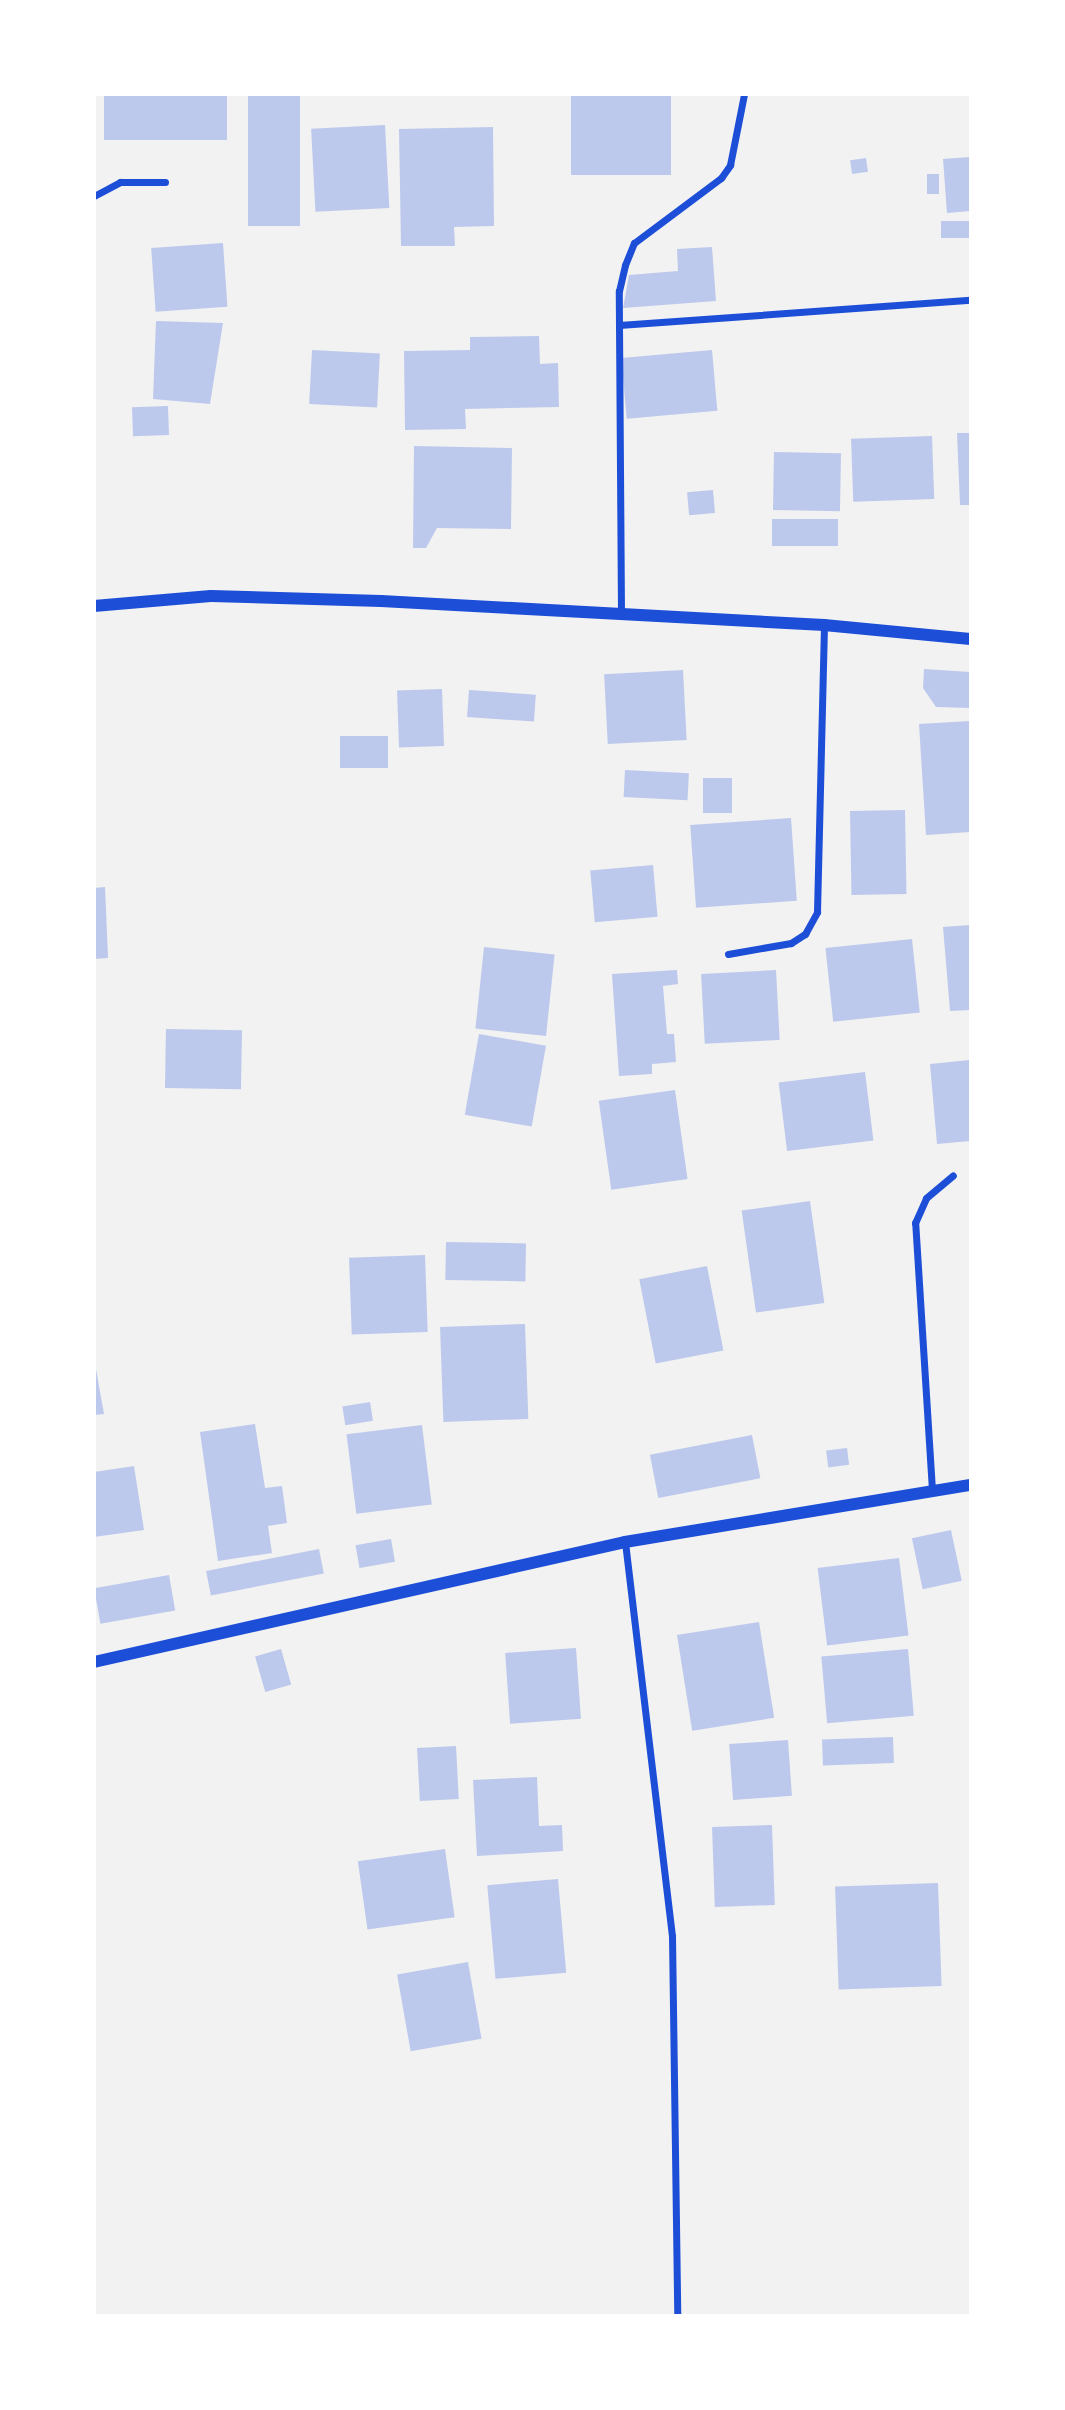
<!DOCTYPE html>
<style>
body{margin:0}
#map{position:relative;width:1065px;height:2410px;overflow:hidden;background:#f2f2f2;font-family:"Nunito Sans",sans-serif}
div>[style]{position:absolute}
.building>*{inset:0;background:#bdc9ec;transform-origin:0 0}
.minor>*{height:7px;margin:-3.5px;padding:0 3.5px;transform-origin:3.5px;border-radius:3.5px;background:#1d4ed8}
.tertiary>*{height:12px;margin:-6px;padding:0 6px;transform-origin:6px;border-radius:6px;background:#1d4ed8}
span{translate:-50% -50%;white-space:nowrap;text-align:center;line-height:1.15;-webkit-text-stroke:7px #fff;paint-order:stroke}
.frame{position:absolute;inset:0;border:96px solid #fff;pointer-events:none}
</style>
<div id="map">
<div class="building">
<div style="left:104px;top:94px;width:123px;height:46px"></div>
<div style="left:248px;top:94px;width:52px;height:132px"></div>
<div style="left:571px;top:94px;width:100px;height:81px"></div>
<div style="left:385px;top:125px;width:83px;height:74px;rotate:87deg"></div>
<div style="clip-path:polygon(493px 127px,494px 226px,454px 227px,455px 246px,401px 246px,399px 129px)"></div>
<div style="clip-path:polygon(970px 157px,970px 211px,947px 213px,943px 159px)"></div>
<div style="left:866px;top:158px;width:14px;height:16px;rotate:82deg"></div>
<div style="left:927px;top:174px;width:12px;height:20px"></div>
<div style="left:970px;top:221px;width:17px;height:29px;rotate:90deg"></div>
<div style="left:223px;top:243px;width:64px;height:72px;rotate:86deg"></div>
<div style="clip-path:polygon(712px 247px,716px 301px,623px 308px,629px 275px,678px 271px,677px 249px)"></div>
<div style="clip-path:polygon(156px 321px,223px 323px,210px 404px,153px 399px)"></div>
<div style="clip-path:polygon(539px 336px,540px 364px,558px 363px,559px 407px,465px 409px,466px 429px,405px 430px,404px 351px,470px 350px,470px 337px)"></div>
<div style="left:312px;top:350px;width:68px;height:54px;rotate:3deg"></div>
<div style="left:712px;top:350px;width:61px;height:91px;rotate:85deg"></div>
<div style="left:168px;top:406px;width:29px;height:36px;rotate:88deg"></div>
<div style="clip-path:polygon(957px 433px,970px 433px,970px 505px,960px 505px)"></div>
<div style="left:932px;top:436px;width:63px;height:81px;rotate:88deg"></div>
<div style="clip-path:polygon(414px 446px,512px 448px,511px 529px,437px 528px,426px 548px,413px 548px)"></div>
<div style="left:774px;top:452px;width:67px;height:58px;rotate:1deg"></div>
<div style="left:713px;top:490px;width:23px;height:26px;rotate:85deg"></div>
<div style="left:838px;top:519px;width:27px;height:66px;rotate:90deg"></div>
<div style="clip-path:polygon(924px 669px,970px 672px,970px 708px,936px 707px,923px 688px)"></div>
<div style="left:683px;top:670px;width:70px;height:79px;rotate:87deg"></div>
<div style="left:442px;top:689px;width:57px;height:45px;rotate:88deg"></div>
<div style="left:469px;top:690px;width:67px;height:27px;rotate:4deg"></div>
<div style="clip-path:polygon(970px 721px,970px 832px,926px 835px,919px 724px)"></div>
<div style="left:388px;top:736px;width:32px;height:48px;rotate:90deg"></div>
<div style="left:625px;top:770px;width:64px;height:27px;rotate:3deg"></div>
<div style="left:732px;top:778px;width:35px;height:29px;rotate:90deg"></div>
<div style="left:905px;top:810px;width:84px;height:55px;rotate:89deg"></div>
<div style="left:791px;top:818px;width:83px;height:101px;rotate:86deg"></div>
<div style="left:653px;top:865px;width:52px;height:63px;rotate:85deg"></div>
<div style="clip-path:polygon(105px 887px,108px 958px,94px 959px,94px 888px)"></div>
<div style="clip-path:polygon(970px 925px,970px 1010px,950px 1011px,943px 927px)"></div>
<div style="left:912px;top:939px;width:74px;height:87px;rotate:84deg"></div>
<div style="left:484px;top:947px;width:71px;height:82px;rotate:6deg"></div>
<div style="clip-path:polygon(677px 970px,678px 984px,663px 986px,667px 1034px,674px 1034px,676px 1062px,652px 1064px,652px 1074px,619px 1076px,612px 974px)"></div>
<div style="left:776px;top:970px;width:70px;height:75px;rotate:87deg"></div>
<div style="left:166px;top:1029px;width:76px;height:59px;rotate:1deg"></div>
<div style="left:479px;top:1034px;width:68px;height:82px;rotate:10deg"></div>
<div style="clip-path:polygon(970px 1060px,970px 1141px,937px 1144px,930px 1064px)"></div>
<div style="left:865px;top:1072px;width:69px;height:87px;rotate:83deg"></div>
<div style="left:675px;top:1090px;width:90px;height:77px;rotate:82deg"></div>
<div style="left:810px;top:1201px;width:103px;height:69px;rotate:82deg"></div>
<div style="left:446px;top:1242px;width:80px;height:38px;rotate:1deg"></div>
<div style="left:425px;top:1255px;width:77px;height:76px;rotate:88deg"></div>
<div style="left:707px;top:1266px;width:86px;height:69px;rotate:79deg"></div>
<div style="left:525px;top:1324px;width:95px;height:85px;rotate:88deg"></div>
<div style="clip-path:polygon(94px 1358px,104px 1414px,94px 1415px)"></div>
<div style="left:370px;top:1402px;width:19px;height:28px;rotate:81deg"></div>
<div style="clip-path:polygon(255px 1424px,265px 1488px,282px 1486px,287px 1523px,268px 1526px,272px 1553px,218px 1561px,200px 1432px)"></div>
<div style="left:422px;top:1425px;width:80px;height:76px;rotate:83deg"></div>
<div style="left:752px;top:1435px;width:44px;height:104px;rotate:79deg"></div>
<div style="left:847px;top:1448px;width:17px;height:21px;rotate:83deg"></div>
<div style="clip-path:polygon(134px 1466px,144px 1530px,94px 1537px,94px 1472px)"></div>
<div style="left:951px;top:1530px;width:52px;height:40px;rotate:78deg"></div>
<div style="left:391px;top:1539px;width:23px;height:36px;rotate:80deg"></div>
<div style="left:319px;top:1549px;width:25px;height:115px;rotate:79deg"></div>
<div style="left:899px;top:1558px;width:78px;height:82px;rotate:83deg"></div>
<div style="left:169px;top:1575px;width:36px;height:76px;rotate:80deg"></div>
<div style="left:759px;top:1622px;width:97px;height:83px;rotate:81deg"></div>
<div style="left:576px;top:1648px;width:71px;height:71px;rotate:86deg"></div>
<div style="left:281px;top:1649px;width:37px;height:27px;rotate:74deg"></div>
<div style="left:908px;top:1649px;width:67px;height:87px;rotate:85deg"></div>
<div style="left:893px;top:1737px;width:26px;height:71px;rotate:88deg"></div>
<div style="left:788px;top:1740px;width:56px;height:59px;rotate:86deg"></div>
<div style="left:456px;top:1746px;width:53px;height:39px;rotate:87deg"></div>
<div style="clip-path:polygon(537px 1777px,539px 1826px,562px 1825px,563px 1851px,477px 1856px,473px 1780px)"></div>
<div style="left:772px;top:1825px;width:80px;height:60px;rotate:88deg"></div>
<div style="left:445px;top:1849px;width:69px;height:88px;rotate:82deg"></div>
<div style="left:558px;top:1879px;width:94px;height:71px;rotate:85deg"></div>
<div style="left:938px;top:1883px;width:103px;height:103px;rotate:88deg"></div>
<div style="left:468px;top:1962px;width:78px;height:72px;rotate:80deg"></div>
</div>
<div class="minor">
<div style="left:94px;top:196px;width:30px;rotate:-28deg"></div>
<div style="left:120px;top:182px;width:45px"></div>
<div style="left:619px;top:325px;width:352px;rotate:-4.1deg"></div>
<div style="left:621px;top:612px;width:321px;rotate:-90.4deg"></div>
<div style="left:619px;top:291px;width:27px;rotate:-77deg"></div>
<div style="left:625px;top:265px;width:24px;rotate:-68deg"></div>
<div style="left:634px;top:243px;width:109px;rotate:-36.8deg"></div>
<div style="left:721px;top:178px;width:16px;rotate:-55deg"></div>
<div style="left:730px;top:165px;width:72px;rotate:-78.8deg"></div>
<div style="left:728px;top:954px;width:64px;rotate:-9.9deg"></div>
<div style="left:791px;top:943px;width:17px;rotate:-33deg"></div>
<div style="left:805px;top:934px;width:25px;rotate:-61deg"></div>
<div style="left:817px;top:912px;width:287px;rotate:-88.6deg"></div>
<div style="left:932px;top:1490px;width:268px;rotate:-93.6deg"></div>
<div style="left:915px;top:1223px;width:27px;rotate:-66deg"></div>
<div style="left:926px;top:1198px;width:35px;rotate:-40deg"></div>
<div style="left:625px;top:1542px;width:397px;rotate:83.2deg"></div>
<div style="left:672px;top:1936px;width:380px;rotate:89.2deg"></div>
</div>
<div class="tertiary">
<div style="left:94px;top:606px;width:117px;rotate:-4.9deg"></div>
<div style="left:211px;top:596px;width:170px;rotate:1.7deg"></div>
<div style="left:381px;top:601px;width:444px;rotate:3.1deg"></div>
<div style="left:824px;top:625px;width:147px;rotate:5.5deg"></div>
<div style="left:94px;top:1662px;width:544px;rotate:-12.73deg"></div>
<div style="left:625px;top:1542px;width:350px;rotate:-9.4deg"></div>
</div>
<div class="frame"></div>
</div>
